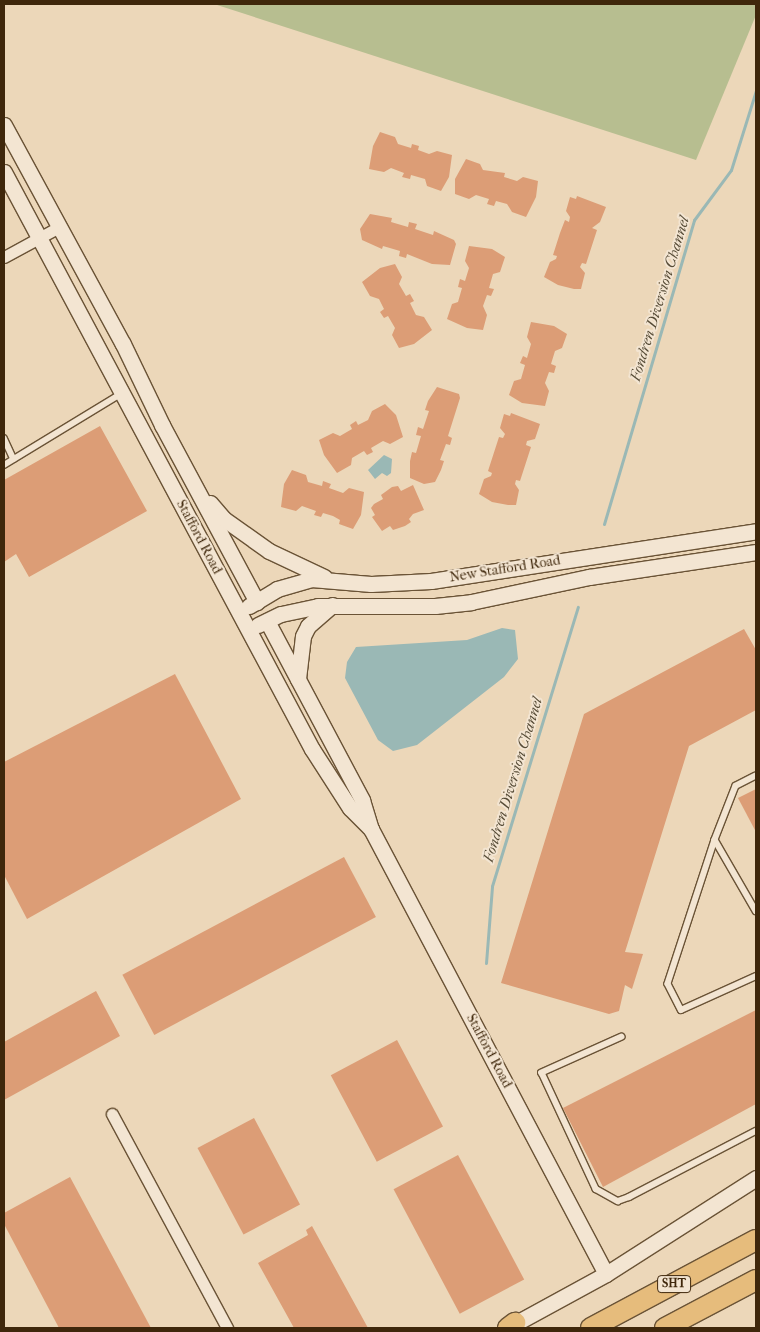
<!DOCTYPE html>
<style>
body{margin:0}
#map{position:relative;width:760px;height:1332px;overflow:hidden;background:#ecd7b9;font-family:"IM FELL French Canon",serif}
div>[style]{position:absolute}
.green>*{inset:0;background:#b7be90}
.water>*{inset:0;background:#9ab8b5}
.stream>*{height:3px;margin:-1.5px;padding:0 1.5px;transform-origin:1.5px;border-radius:1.5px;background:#9ab8b5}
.building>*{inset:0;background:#dc9d76;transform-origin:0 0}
.roads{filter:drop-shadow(1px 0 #6a5336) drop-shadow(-1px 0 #6a5336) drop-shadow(0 1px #6a5336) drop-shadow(0 -1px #6a5336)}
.service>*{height:5.5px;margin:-2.75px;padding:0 2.75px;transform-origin:2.75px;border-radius:2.75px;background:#f3e5d2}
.minor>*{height:11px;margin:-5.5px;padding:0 5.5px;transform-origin:5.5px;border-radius:5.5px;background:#f3e5d2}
.secondary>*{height:15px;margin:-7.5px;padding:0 7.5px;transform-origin:7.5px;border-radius:7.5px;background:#f3e5d2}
.motorway>*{height:20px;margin:-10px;padding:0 10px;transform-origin:10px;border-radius:10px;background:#e6bc7c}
span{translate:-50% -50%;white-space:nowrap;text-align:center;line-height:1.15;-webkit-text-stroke:4px #f3e5d2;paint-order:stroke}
.shield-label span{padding:1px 4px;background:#f3e5d2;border:1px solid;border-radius:4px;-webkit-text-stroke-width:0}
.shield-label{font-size:12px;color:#3f270b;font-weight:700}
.street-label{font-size:14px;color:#3f270b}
.water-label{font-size:15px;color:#564b36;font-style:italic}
.frame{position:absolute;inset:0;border:5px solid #3f270b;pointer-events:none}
</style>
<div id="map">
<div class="green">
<div style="clip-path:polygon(214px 4px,756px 4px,756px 15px,696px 160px)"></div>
</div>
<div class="water">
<div style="clip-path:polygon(384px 455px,392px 459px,391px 473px,387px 476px,382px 473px,375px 479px,368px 470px)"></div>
<div style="clip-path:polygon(502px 628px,515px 630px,518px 659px,504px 677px,417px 745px,393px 751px,378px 740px,345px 678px,347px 662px,356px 647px,467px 640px)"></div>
</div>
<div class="stream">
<div style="left:604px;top:524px;width:317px;rotate:-73.5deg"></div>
<div style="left:694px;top:220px;width:62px;rotate:-53.5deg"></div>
<div style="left:731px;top:170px;width:84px;rotate:-72.6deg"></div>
<div style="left:486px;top:963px;width:77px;rotate:-85.5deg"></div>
<div style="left:492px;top:886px;width:292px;rotate:-72.9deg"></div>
</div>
<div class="building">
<div style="clip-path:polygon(380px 132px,395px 137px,398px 144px,411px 148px,412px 144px,419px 146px,418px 150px,429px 154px,437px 151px,452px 155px,449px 177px,441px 191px,427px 186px,425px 179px,411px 175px,410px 179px,402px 177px,404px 173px,391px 168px,384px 172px,369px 169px,373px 146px)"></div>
<div style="clip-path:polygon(466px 159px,480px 164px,483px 170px,505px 173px,504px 177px,517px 181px,523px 177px,538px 181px,536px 197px,526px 217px,512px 212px,507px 204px,496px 201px,494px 206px,487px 204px,489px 199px,476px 195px,469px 199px,455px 194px,455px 179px)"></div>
<div style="clip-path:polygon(577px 196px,606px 207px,600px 222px,592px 228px,597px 230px,586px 264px,582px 263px,580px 267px,585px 273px,581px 289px,574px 289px,558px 285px,544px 277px,550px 262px,556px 259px,557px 256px,553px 255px,560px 233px,565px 220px,569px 222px,570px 217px,566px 211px,570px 197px,576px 199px)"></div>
<div style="clip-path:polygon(370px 214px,392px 218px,391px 222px,408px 227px,409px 222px,417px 224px,415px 229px,433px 235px,434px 231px,454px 240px,456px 244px,450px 265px,432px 264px,407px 254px,406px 258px,399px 256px,400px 251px,383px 246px,382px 249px,362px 240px,360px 229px)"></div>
<div style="clip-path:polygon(469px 246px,492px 249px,505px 257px,500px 272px,493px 274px,489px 288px,494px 289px,491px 296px,487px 295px,483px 306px,487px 315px,483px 330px,467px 328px,447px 319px,452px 304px,458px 302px,462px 288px,458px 287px,460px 279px,465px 281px,469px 268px,465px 261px)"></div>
<div style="clip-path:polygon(395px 264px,402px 277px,399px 284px,406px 296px,410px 294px,414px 301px,410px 303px,416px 315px,424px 317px,432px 330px,414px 344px,399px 348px,392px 335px,395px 328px,388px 316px,384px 318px,380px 312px,384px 309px,379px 299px,370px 296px,362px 282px,380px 268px)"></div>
<div style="clip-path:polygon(531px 322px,554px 326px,567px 334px,562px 348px,555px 351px,551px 364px,556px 366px,554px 373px,549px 372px,545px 383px,549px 391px,545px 406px,522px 403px,509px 395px,514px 381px,521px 379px,525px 365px,520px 363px,523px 356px,527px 358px,531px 344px,527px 337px)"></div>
<div style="clip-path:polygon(437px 387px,459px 394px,460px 398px,448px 436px,452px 438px,450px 445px,446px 444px,440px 460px,444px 461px,441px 470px,435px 482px,424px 484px,410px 478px,410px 461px,412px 452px,416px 453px,421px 436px,416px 435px,418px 427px,423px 429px,429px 411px,425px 410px,428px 401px)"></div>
<div style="clip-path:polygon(385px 404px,396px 415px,403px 437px,390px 444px,383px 441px,371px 448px,373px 452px,367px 455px,364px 451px,352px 458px,351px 465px,337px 473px,324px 455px,319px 440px,333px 433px,340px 436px,352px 429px,350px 425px,356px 421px,358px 425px,368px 420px,372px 411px)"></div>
<div style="clip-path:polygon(511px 413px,540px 424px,535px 439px,527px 441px,526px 445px,531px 447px,520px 481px,516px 480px,515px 484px,519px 490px,516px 505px,508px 505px,492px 502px,479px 494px,484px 479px,491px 476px,492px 473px,488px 471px,499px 437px,503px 438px,505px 434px,500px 428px,504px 414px,510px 416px)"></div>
<div style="clip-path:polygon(100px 426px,147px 511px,29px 577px,16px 554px,4px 562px,4px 480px)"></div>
<div style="clip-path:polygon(292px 470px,306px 475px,308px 482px,322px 486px,323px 481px,331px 484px,329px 488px,343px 493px,349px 488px,364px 492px,361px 515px,353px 529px,339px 524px,340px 520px,333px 516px,323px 513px,321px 517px,314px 515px,316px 511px,302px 506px,296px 511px,281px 507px,284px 484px)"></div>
<div style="clip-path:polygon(413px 485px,424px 510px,413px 514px,409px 519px,411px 522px,405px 526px,393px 530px,390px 526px,382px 531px,372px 517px,375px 515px,371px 508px,374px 504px,383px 499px,381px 495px,392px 487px,398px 486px,401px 491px)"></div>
<div style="clip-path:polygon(744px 629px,756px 650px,756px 710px,689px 746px,625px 952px,643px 954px,632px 989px,625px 985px,619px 1011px,609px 1014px,501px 983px,584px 714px)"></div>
<div style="clip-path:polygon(175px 674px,241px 799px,27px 919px,4px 875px,4px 762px)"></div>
<div style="clip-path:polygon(756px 789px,756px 832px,738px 798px)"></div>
<div style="left:344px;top:857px;width:68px;height:251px;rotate:62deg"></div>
<div style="clip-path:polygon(96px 991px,120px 1036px,4px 1100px,4px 1042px)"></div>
<div style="clip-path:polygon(756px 1010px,756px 1104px,603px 1187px,563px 1108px)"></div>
<div style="left:397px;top:1040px;width:98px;height:75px;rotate:62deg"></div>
<div style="left:254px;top:1118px;width:98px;height:64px;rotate:62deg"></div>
<div style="left:458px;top:1155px;width:141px;height:73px;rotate:62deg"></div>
<div style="clip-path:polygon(70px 1177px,151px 1328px,59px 1328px,4px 1224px,4px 1213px)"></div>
<div style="clip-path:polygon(312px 1226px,368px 1328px,294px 1328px,258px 1263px,308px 1235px,306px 1230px)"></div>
</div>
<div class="roads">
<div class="service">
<div style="left:4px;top:438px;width:23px;rotate:65deg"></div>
<div style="left:4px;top:465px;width:137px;rotate:-31.3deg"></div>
<div style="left:756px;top:776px;width:22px;rotate:153deg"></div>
<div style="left:736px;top:786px;width:58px;rotate:111.3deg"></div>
<div style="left:715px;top:840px;width:82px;rotate:60deg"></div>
<div style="left:715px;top:840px;width:151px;rotate:108.1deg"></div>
<div style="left:668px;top:984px;width:29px;rotate:63deg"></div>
<div style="left:681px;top:1010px;width:82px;rotate:-24.4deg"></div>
<div style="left:622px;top:1037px;width:88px;rotate:155.8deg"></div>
<div style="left:542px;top:1073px;width:128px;rotate:65deg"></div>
<div style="left:596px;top:1189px;width:25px;rotate:29deg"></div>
<div style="left:618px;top:1201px;width:12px;rotate:-20deg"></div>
<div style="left:629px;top:1197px;width:143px;rotate:-27.5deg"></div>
</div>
<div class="minor">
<div style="left:4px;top:257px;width:63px;rotate:-28.6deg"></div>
<div style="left:112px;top:1114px;width:243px;rotate:61.7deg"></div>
</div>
<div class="secondary">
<div style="left:4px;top:125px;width:249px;rotate:61.5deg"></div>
<div style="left:123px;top:344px;width:90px;rotate:64.3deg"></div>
<div style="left:162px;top:425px;width:201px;rotate:61.8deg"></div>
<div style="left:4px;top:172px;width:654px;rotate:61.91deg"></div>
<div style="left:312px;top:749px;width:70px;rotate:57.2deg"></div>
<div style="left:350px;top:808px;width:30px;rotate:45deg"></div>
<div style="left:210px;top:503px;width:21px;rotate:49deg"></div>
<div style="left:224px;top:519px;width:55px;rotate:35.4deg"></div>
<div style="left:269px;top:551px;width:61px;rotate:25.3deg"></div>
<div style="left:249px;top:606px;width:33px;rotate:-31deg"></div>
<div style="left:277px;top:589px;width:35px;rotate:-16deg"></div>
<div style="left:311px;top:579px;width:60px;rotate:4.8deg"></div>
<div style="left:371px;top:584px;width:60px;rotate:-2.9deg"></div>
<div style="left:431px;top:581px;width:329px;rotate:-8.7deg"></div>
<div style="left:267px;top:621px;width:203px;rotate:62deg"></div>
<div style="left:362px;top:800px;width:30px;rotate:73deg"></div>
<div style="left:371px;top:829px;width:503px;rotate:62.16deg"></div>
<div style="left:258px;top:625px;width:25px;rotate:-26deg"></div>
<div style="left:281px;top:614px;width:38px;rotate:-12deg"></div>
<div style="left:318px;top:606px;width:117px"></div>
<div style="left:435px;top:606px;width:36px;rotate:-6deg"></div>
<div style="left:471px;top:602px;width:121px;rotate:-12deg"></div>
<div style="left:589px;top:577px;width:169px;rotate:-8.5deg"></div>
<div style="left:298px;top:679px;width:43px;rotate:-83.4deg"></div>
<div style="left:303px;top:636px;width:11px;rotate:-63deg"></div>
<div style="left:308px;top:626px;width:32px;rotate:-41deg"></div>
<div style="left:507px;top:1328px;width:113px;rotate:-28.6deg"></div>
<div style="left:606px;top:1274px;width:178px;rotate:-32.6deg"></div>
</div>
<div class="motorway">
<div style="left:508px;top:1328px;width:9px;rotate:-36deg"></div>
<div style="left:591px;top:1328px;width:187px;rotate:-28.1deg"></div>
<div style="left:665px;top:1328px;width:103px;rotate:-27.8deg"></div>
</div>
</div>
<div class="shield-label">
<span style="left:674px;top:1284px">SHT</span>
</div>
<div class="street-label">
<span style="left:199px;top:537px;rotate:62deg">Stafford Road</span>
<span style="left:505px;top:569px;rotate:-9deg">New Stafford Road</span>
<span style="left:489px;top:1051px;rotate:62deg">Stafford Road</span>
</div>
<div class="water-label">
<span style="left:660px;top:299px;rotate:-73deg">Fondren Diversion Channel</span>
<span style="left:513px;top:780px;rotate:-73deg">Fondren Diversion Channel</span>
</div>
<div class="frame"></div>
</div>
